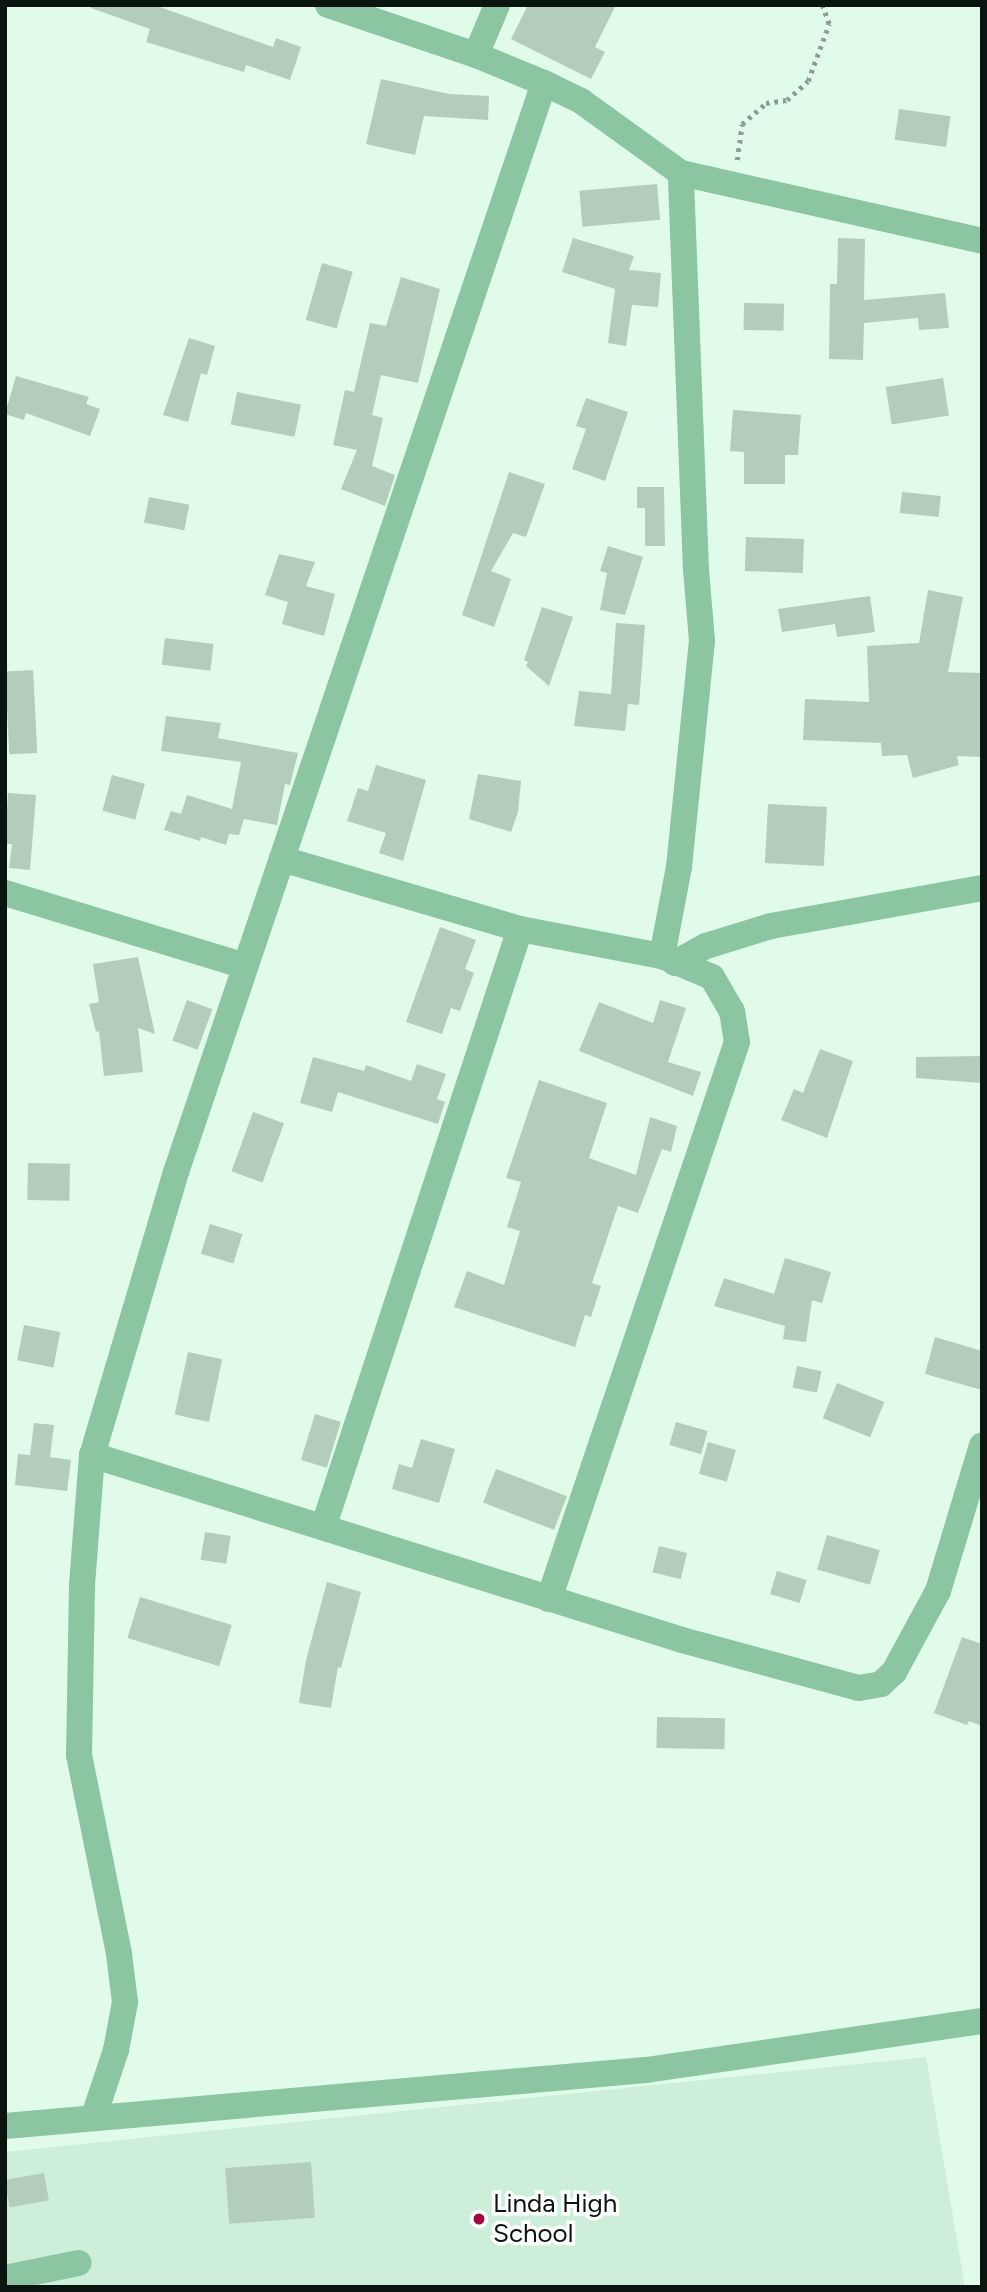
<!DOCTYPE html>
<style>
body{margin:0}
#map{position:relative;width:987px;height:2292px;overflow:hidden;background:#e0fbea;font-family:Figtree,sans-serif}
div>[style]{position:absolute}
.built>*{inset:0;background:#cdefd9}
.building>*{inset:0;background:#b3cdbd;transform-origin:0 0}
.path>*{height:4.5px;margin-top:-2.25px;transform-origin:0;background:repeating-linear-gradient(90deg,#8b9f92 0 3.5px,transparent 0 8.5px)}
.minor>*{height:26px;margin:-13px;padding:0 13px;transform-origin:13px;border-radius:13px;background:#8bc5a2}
.dots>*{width:19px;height:19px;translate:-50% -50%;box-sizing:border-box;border:4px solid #fff;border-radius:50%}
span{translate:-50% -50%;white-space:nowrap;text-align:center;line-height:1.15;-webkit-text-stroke:7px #fff;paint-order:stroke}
.poi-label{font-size:26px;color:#0b150f}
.left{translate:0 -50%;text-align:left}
.frame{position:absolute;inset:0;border:7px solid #0b150f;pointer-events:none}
</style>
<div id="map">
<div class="built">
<div style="clip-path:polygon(926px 2057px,965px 2287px,5px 2287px,5px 2152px)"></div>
</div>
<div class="building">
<div style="clip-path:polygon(91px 5px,154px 5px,273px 47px,276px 38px,301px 47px,290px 80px,246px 65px,244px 72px,146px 42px,150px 29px,91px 8px)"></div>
<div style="clip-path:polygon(528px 5px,616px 5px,595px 47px,605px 52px,591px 79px,511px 39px)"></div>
<div style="clip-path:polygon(381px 79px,449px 94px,489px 96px,488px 120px,424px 116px,415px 155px,366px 144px)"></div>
<div style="left:899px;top:109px;width:52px;height:31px;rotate:8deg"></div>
<div style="left:657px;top:184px;width:36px;height:78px;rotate:85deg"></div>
<div style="clip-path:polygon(573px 238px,634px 256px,629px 270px,661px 273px,658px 307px,632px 305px,626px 346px,608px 343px,615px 289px,562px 272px)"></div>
<div style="clip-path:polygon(838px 238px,865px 239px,864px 300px,945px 293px,949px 328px,919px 330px,918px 318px,864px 323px,863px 360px,829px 359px,830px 284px,837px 284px)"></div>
<div style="left:322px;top:263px;width:32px;height:59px;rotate:16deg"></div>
<div style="clip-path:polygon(401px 277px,440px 289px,418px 383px,381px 375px,372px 415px,383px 418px,372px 466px,395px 475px,385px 506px,341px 489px,357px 450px,333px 445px,345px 390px,354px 392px,370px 323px,386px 326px)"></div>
<div style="left:744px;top:303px;width:40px;height:27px;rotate:1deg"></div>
<div style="clip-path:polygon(189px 338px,215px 346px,207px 375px,201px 373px,188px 422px,163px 415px)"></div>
<div style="clip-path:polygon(16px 376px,89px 397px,86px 404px,100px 409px,90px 436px,26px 413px,24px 420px,5px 414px)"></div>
<div style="left:943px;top:378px;width:38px;height:58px;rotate:81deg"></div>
<div style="left:237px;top:392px;width:65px;height:33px;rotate:11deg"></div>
<div style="clip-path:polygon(586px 398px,628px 412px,605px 481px,572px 469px,586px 429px,576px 426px)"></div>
<div style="clip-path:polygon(733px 410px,801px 415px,798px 455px,785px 455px,785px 484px,744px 484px,744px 452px,730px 451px)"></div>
<div style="clip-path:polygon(509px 472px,545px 484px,526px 537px,513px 533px,491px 571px,511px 579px,494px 627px,462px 615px)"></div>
<div style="clip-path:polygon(637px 487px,664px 487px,665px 546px,645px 546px,645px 508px,637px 508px)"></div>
<div style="left:902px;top:492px;width:39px;height:21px;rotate:6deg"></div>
<div style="left:149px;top:497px;width:41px;height:26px;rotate:11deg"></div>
<div style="left:746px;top:537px;width:58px;height:34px;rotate:2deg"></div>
<div style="clip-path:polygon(608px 546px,643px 557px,625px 615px,600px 610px,607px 573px,600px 571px)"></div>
<div style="clip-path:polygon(279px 554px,315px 562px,306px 586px,335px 594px,324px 636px,282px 624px,288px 602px,265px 595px)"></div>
<div style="clip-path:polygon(928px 590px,963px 597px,948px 672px,982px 673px,982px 757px,957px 756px,959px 765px,913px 778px,907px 755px,882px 756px,881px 743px,803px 740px,805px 699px,869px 702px,867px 646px,919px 643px)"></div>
<div style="clip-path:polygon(870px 596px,875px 632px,837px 637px,835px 624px,782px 632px,778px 609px)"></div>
<div style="clip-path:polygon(542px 607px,573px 617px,549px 686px,526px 666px,528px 662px,524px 660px)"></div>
<div style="clip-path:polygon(616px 623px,645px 625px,639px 705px,628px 704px,625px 731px,574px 726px,579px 691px,611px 694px)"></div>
<div style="left:165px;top:638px;width:49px;height:27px;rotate:7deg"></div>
<div style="left:33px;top:670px;width:83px;height:28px;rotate:87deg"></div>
<div style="clip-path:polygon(166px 716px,221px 723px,218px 738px,298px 753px,290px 785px,285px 784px,277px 825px,244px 819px,239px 835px,229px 834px,226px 845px,201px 837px,200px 841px,164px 830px,171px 811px,181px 814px,187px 795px,232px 809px,241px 762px,161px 751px)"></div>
<div style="clip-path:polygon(376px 765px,426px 780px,403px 861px,379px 853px,386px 833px,347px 821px,358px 788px,368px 791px)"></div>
<div style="clip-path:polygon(478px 774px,521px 781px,518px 812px,511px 832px,469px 819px)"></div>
<div style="left:112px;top:775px;width:34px;height:37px;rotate:15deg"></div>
<div style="clip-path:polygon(8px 793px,36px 795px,30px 870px,9px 868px,12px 844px,5px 844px)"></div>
<div style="left:768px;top:804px;width:59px;height:59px;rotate:3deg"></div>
<div style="clip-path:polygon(440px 927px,476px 940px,465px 969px,474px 973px,460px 1011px,451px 1008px,442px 1034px,406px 1022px)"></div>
<div style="clip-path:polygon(138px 957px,155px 1034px,138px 1028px,143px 1072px,104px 1076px,99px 1031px,96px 1032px,89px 1004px,99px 1002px,93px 964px)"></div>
<div style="left:187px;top:1000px;width:27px;height:43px;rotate:20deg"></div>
<div style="clip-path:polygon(660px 1000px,686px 1008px,668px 1062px,701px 1072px,693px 1096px,579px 1051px,599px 1002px,653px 1023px)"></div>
<div style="clip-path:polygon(820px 1049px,853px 1061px,827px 1138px,781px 1120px,794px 1089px,803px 1093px)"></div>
<div style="clip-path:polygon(982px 1056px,982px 1083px,916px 1078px,916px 1057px)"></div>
<div style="clip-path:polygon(313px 1057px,364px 1071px,366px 1065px,411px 1081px,417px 1064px,446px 1074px,437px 1099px,445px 1102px,438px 1124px,338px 1092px,332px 1112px,300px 1103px)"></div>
<div style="clip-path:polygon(539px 1080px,607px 1103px,589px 1158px,636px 1175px,650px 1117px,677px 1126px,671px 1152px,662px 1149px,638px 1213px,618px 1206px,592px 1283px,601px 1286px,591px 1317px,585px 1315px,575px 1347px,454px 1307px,467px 1271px,504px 1285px,520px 1231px,507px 1227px,521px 1182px,506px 1178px)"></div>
<div style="left:253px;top:1112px;width:33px;height:63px;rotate:20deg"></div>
<div style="left:28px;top:1163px;width:42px;height:37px;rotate:1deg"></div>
<div style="left:210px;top:1224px;width:34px;height:31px;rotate:17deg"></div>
<div style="clip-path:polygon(785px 1258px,831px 1272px,822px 1303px,812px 1300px,806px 1342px,783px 1339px,785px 1326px,714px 1306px,724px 1278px,774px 1294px)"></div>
<div style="left:24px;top:1325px;width:37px;height:36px;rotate:11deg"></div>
<div style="clip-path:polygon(935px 1337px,982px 1351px,982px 1390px,925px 1374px)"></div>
<div style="left:188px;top:1352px;width:35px;height:64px;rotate:12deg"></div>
<div style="left:797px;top:1366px;width:25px;height:22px;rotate:12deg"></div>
<div style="left:837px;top:1383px;width:51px;height:38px;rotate:22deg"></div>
<div style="left:315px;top:1414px;width:27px;height:48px;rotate:17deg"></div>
<div style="left:676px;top:1422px;width:33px;height:24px;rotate:16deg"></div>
<div style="clip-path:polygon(34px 1423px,54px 1425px,50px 1457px,71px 1460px,67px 1491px,15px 1485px,18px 1454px,30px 1455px)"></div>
<div style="clip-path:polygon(421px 1439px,455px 1449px,439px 1503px,392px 1489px,399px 1464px,412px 1468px)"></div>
<div style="left:708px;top:1442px;width:29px;height:33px;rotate:16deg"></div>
<div style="left:496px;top:1469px;width:76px;height:36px;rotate:21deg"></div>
<div style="left:205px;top:1532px;width:26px;height:28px;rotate:9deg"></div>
<div style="left:827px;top:1535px;width:55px;height:36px;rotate:16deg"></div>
<div style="left:659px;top:1546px;width:29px;height:27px;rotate:14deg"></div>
<div style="left:777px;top:1571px;width:31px;height:24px;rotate:17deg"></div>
<div style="clip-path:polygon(327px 1582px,361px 1592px,341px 1668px,338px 1667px,331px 1708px,299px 1703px,306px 1660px)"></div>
<div style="left:140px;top:1597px;width:96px;height:43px;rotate:17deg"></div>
<div style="clip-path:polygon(962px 1637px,982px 1644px,982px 1726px,969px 1721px,967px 1725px,934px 1713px)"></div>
<div style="left:657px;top:1717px;width:68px;height:31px;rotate:1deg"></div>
<div style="left:311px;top:2162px;width:56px;height:86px;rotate:86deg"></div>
<div style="left:44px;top:2173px;width:28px;height:40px;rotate:80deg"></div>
</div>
<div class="path">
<div style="left:737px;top:160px;width:36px;rotate:-82deg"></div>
<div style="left:742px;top:124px;width:32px;rotate:-41deg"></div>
<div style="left:766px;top:103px;width:21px;rotate:-8deg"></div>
<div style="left:787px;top:100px;width:28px;rotate:-42deg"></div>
<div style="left:808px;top:81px;width:61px;rotate:-69.8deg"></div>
<div style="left:829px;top:24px;width:20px;rotate:-110deg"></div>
</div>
<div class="minor">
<div style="left:328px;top:5px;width:156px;rotate:18.7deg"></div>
<div style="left:476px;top:55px;width:74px;rotate:22.4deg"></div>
<div style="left:544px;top:83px;width:1149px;rotate:108.67deg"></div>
<div style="left:176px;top:1172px;width:295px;rotate:106.5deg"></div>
<div style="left:92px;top:1455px;width:618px;rotate:17.41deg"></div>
<div style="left:682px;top:1640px;width:183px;rotate:15.2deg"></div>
<div style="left:859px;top:1688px;width:22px;rotate:-10deg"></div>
<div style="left:881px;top:1684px;width:18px;rotate:-43deg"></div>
<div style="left:894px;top:1672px;width:92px;rotate:-61.5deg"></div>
<div style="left:938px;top:1591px;width:152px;rotate:-73.2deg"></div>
<div style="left:476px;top:55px;width:54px;rotate:-67.2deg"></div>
<div style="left:544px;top:83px;width:41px;rotate:25.9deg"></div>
<div style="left:581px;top:101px;width:123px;rotate:35.8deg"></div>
<div style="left:681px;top:173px;width:309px;rotate:12.7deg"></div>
<div style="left:282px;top:859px;width:248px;rotate:16.4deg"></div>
<div style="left:520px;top:929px;width:145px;rotate:10.8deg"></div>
<div style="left:662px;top:956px;width:54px;rotate:22.8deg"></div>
<div style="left:712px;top:977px;width:39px;rotate:60deg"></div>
<div style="left:732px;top:1011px;width:31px;rotate:81deg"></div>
<div style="left:737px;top:1042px;width:588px;rotate:108.65deg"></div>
<div style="left:5px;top:893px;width:251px;rotate:16.9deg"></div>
<div style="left:662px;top:956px;width:91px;rotate:-79.2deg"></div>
<div style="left:679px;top:867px;width:227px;rotate:-84.2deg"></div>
<div style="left:702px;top:641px;width:71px;rotate:-94.8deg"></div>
<div style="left:696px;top:570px;width:397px;rotate:-92.2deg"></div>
<div style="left:675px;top:963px;width:35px;rotate:-29deg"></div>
<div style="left:706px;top:946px;width:68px;rotate:-17.1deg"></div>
<div style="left:771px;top:926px;width:214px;rotate:-10.2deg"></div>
<div style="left:92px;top:1455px;width:130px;rotate:94.4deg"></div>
<div style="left:82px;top:1585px;width:170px;rotate:91deg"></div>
<div style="left:79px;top:1755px;width:203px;rotate:78.6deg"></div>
<div style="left:119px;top:1954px;width:48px;rotate:82.9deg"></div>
<div style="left:125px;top:2002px;width:49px;rotate:100.6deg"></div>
<div style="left:116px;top:2050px;width:70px;rotate:108.4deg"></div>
<div style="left:324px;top:1525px;width:627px;rotate:-71.8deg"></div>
<div style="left:5px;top:2126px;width:643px;rotate:-4.99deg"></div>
<div style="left:646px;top:2070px;width:340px;rotate:-8.3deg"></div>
<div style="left:5px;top:2278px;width:75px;rotate:-11.6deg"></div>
</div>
<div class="dots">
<div style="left:479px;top:2219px;background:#a3073f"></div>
</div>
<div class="poi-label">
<span class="left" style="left:493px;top:2219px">Linda High<br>School</span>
</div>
<div class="frame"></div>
</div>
